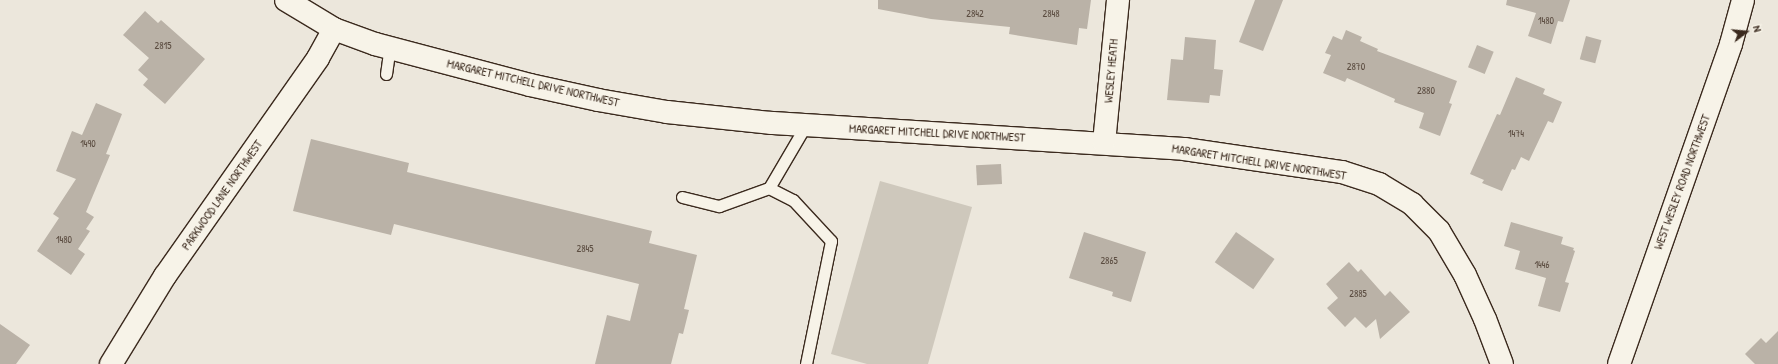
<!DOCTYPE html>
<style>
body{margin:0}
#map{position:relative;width:1778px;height:364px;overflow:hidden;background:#ece7dc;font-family:"Patrick Hand",sans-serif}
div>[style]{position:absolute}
.green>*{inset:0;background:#cec8bc}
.building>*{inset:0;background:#bab2a7;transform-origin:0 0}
.roads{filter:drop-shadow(1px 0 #3b2a1e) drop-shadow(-1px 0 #3b2a1e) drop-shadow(0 1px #3b2a1e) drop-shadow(0 -1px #3b2a1e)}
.lane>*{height:11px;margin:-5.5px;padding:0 5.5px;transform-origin:5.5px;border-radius:5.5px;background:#f7f3e8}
.street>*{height:22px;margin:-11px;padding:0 11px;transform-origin:11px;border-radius:11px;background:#f7f3e8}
.secondary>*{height:22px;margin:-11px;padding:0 11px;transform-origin:11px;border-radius:11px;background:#f7f3e8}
span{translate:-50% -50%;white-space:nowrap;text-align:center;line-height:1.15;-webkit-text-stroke:3px #f7f3e8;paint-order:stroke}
.number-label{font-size:10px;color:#5b4c40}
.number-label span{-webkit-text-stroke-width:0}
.street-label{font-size:12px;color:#3b2a1e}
.north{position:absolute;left:1726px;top:12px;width:40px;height:40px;-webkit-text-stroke:3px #f7f3e8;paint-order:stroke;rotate:74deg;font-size:11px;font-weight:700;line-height:16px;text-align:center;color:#3b2a1e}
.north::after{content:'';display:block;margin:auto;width:14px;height:18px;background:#3b2a1e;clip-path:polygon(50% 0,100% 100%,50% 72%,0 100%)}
</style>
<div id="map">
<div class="green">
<div style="clip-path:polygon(880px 181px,972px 207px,928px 364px,867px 364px,831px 354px)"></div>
</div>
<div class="building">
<div style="clip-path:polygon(878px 0,1091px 0,1087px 29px,1079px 28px,1077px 45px,1009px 34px,1010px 27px,931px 19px,878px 9px)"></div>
<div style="clip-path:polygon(1255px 0,1283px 0,1263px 51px,1239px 42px)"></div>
<div style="clip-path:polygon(1507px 0,1570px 0,1563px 22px,1558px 21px,1551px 44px,1528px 36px,1536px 13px,1506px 5px)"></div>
<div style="clip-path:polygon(145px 11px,158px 23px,161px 20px,205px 59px,165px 104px,143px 85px,148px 79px,138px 70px,149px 58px,123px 35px)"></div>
<div style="clip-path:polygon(1346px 30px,1362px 37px,1360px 41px,1378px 49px,1377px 51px,1457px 81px,1449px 103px,1452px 104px,1440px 136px,1419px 128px,1424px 113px,1394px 102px,1395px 99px,1347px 78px,1345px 82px,1323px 73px,1331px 55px,1325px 53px,1333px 36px,1342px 40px)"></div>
<div style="left:1586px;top:36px;width:16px;height:24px;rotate:15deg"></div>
<div style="clip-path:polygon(1185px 37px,1216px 40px,1214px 69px,1223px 70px,1220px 96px,1210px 95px,1209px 103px,1167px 100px,1171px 59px,1183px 60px)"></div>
<div style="left:1477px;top:45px;width:18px;height:24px;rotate:22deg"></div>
<div style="clip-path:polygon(1516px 77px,1545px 89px,1543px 94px,1562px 102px,1553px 123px,1548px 121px,1529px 161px,1521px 157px,1515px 170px,1512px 169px,1502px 191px,1482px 183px,1484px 180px,1470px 174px,1497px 114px,1500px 115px)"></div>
<div style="clip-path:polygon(96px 103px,122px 114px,106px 154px,110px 155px,86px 212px,94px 217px,86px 229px,90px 231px,78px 249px,85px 254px,71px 275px,37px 251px,59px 218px,53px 214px,76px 179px,56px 171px,72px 131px,82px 135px)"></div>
<div style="clip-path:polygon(311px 139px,409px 163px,407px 172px,652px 231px,649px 243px,697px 255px,684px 309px,689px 310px,683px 334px,679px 333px,671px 364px,595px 364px,607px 315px,630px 321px,639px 284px,394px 224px,391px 235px,293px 211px)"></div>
<div style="left:1001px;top:164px;width:20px;height:25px;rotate:87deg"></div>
<div style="clip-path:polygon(1511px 222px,1563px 237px,1561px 244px,1574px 248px,1573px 250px,1575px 251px,1565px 282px,1569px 283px,1560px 312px,1538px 306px,1546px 278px,1515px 269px,1520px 251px,1504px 246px)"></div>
<div style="clip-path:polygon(1084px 232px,1146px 252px,1131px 302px,1112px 296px,1113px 292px,1069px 278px)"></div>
<div style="left:1236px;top:232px;width:47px;height:37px;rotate:35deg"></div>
<div style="clip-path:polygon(1349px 262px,1358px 272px,1361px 269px,1385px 296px,1390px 291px,1410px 312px,1380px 339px,1376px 319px,1366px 328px,1355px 317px,1345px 327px,1327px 308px,1338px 298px,1326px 284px)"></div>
<div style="clip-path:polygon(0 324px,30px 345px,16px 364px,0 364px)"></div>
<div style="clip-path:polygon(1778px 331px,1778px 364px,1755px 364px,1745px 354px,1761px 338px,1766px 343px)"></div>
</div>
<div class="roads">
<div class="lane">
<div style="left:386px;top:74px;width:27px;rotate:-82deg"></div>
<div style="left:769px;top:188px;width:27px;rotate:27deg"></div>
<div style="left:793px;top:200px;width:56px;rotate:47.2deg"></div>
<div style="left:831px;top:241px;width:126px;rotate:101.5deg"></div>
<div style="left:682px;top:197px;width:38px;rotate:14deg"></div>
<div style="left:719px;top:206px;width:53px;rotate:-19.8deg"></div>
<div style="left:769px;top:188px;width:73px;rotate:-59.6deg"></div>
</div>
<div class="street">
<div style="left:286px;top:0;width:56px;rotate:31.1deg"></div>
<div style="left:334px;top:29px;width:44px;rotate:20.1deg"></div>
<div style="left:375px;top:44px;width:160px;rotate:14.8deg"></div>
<div style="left:530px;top:85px;width:70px;rotate:12.4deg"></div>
<div style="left:598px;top:100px;width:70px;rotate:9.9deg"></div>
<div style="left:667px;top:112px;width:106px;rotate:6deg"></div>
<div style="left:772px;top:123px;width:413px;rotate:3.6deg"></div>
<div style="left:1184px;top:149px;width:160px;rotate:8.3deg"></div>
<div style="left:1342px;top:172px;width:39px;rotate:18deg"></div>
<div style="left:1379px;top:184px;width:39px;rotate:31deg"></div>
<div style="left:1412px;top:204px;width:38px;rotate:45deg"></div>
<div style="left:1439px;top:231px;width:51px;rotate:59.4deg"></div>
<div style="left:1465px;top:275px;width:48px;rotate:65.6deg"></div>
<div style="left:1485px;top:319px;width:48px;rotate:69.3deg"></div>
<div style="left:1104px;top:143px;width:144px;rotate:-84.4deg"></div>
<div style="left:111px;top:364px;width:103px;rotate:-58.5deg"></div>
<div style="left:165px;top:276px;width:266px;rotate:-54.9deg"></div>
<div style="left:318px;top:58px;width:33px;rotate:-61deg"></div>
</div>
<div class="secondary">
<div style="left:1619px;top:364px;width:339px;rotate:-70.7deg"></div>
<div style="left:1731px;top:44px;width:46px;rotate:-74.7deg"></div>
</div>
</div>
<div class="number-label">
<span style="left:975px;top:14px">2842</span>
<span style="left:1051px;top:14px">2848</span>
<span style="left:1546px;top:21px">1480</span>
<span style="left:163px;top:46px">2815</span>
<span style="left:1356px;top:67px">2870</span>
<span style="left:1426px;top:91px">2880</span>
<span style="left:1516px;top:134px">1474</span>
<span style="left:88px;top:144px">1490</span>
<span style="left:64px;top:240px">1480</span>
<span style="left:585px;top:249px">2845</span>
<span style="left:1109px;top:261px">2865</span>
<span style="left:1542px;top:265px">1446</span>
<span style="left:1358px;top:294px">2885</span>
</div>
<div class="street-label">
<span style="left:1111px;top:71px;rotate:-85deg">WESLEY HEATH</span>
<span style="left:533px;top:83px;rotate:13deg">MARGARET MITCHELL DRIVE NORTHWEST</span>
<span style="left:937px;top:133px;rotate:3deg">MARGARET MITCHELL DRIVE NORTHWEST</span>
<span style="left:1259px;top:162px;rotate:9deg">MARGARET MITCHELL DRIVE NORTHWEST</span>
<span style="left:1682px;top:182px;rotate:-70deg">WEST WESLEY ROAD NORTHWEST</span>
<span style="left:222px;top:195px;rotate:-55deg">PARKWOOD LANE NORTHWEST</span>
</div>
<div class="north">N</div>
</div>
